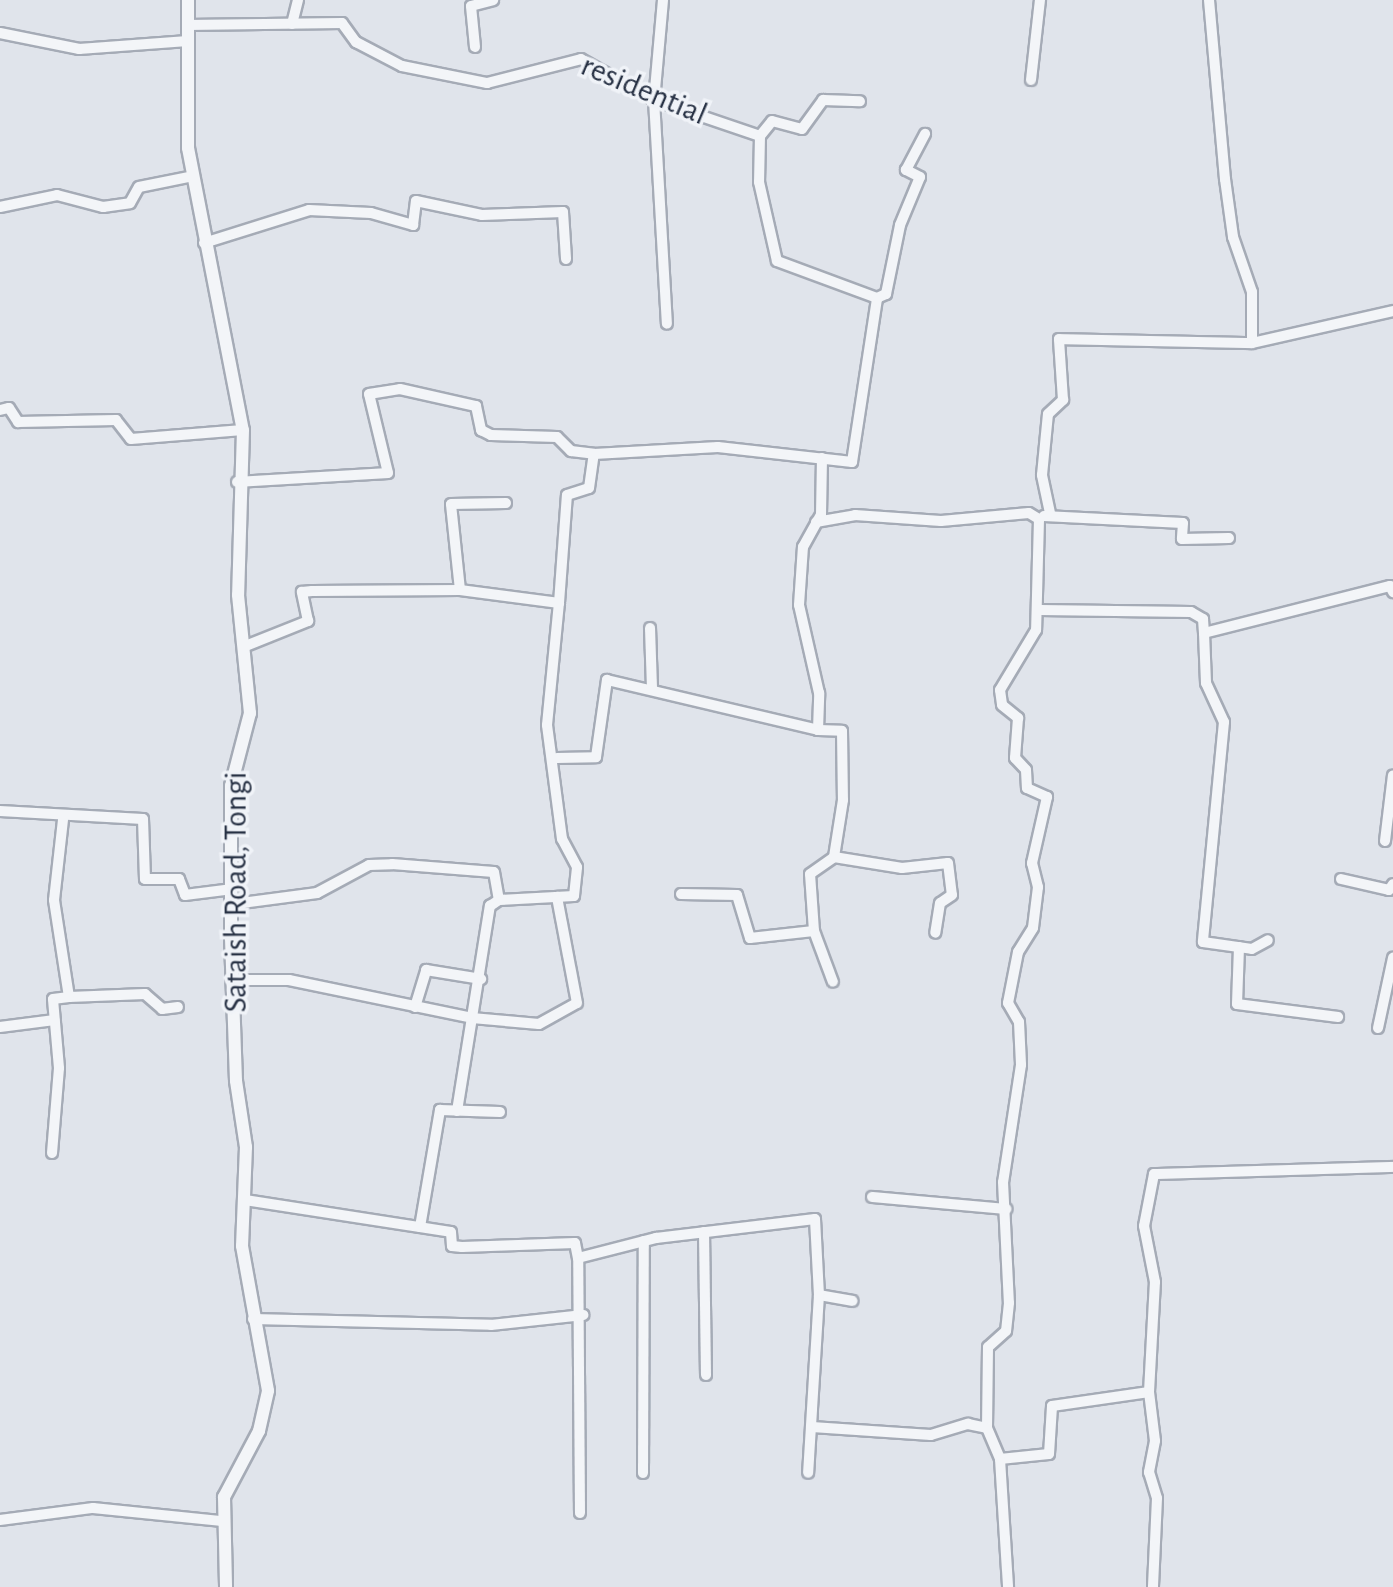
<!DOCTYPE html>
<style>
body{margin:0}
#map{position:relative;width:1393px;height:1587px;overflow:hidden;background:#e0e4eb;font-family:"Alegreya Sans",sans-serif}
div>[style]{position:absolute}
.roads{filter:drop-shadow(2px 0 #a5abb6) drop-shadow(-2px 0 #a5abb6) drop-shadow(0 2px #a5abb6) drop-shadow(0 -2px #a5abb6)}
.minor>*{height:10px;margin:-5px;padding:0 5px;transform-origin:5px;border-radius:5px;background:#f3f5f8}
.tertiary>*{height:12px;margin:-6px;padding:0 6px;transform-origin:6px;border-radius:6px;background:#f3f5f8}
span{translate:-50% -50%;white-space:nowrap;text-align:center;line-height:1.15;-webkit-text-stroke:7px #f0f3f8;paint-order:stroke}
.street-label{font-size:32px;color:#273144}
</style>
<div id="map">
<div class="roads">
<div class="minor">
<div style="left:663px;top:0;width:100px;rotate:95.1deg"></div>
<div style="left:654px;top:100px;width:224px;rotate:86.7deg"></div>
<div style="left:1209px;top:0;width:180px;rotate:84.9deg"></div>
<div style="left:1225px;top:179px;width:59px;rotate:82.1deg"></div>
<div style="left:1233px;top:237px;width:58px;rotate:70.9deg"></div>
<div style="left:1252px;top:292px;width:51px;rotate:90deg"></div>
<div style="left:1252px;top:343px;width:145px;rotate:-12.8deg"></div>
<div style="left:292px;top:24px;width:25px;rotate:-76deg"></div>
<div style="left:187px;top:25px;width:155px;rotate:-0.7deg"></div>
<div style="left:342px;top:23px;width:24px;rotate:54deg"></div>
<div style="left:356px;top:42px;width:52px;rotate:27.6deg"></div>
<div style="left:402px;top:66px;width:87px;rotate:11.3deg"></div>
<div style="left:487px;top:83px;width:97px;rotate:-14.3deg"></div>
<div style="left:581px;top:59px;width:84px;rotate:29.3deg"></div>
<div style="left:654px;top:100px;width:112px;rotate:18.8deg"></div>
<div style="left:760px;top:136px;width:19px;rotate:-51deg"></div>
<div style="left:772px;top:121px;width:31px;rotate:15deg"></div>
<div style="left:802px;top:129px;width:36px;rotate:-54deg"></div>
<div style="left:823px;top:100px;width:37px;rotate:2deg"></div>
<div style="left:0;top:33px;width:81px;rotate:11.4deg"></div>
<div style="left:79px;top:49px;width:109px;rotate:-4.2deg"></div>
<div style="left:475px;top:47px;width:41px;rotate:-95.6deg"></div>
<div style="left:471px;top:6px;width:23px;rotate:-15deg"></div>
<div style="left:1031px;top:80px;width:81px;rotate:-83.6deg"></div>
<div style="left:760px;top:136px;width:46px;rotate:91.2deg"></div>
<div style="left:759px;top:182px;width:81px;rotate:77.2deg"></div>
<div style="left:777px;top:261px;width:107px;rotate:20.3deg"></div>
<div style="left:0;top:207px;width:58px;rotate:-11.9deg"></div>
<div style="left:57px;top:195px;width:48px;rotate:14.6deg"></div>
<div style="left:103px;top:207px;width:27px;rotate:-8deg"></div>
<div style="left:130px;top:203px;width:18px;rotate:-61deg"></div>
<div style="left:139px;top:187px;width:55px;rotate:-11.5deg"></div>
<div style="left:204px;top:243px;width:110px;rotate:-17.4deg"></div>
<div style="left:309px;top:210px;width:62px;rotate:2.8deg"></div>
<div style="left:371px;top:213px;width:44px;rotate:15.9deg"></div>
<div style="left:413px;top:225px;width:24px;rotate:-83deg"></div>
<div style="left:416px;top:201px;width:67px;rotate:12deg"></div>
<div style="left:482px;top:215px;width:81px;rotate:-2.1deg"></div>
<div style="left:563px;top:212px;width:47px;rotate:86.3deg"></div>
<div style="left:0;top:410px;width:9px;rotate:-13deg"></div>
<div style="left:9px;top:408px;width:17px;rotate:57deg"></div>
<div style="left:18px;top:422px;width:98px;rotate:-1.2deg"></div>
<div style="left:116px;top:420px;width:24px;rotate:52deg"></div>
<div style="left:131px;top:439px;width:112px;rotate:-4.6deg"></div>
<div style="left:237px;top:482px;width:151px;rotate:-3.4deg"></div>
<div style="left:388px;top:473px;width:81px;rotate:-103.5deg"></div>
<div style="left:369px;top:394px;width:31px;rotate:-9deg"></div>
<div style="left:400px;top:389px;width:78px;rotate:12.6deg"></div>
<div style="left:476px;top:406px;width:25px;rotate:78deg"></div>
<div style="left:481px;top:430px;width:11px;rotate:27deg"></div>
<div style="left:491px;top:435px;width:66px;rotate:1.7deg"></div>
<div style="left:557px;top:437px;width:20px;rotate:45deg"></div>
<div style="left:571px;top:451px;width:23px;rotate:7deg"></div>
<div style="left:1050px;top:513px;width:39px;rotate:-102deg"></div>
<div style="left:1042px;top:475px;width:61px;rotate:-84.4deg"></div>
<div style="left:1048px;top:414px;width:21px;rotate:-43deg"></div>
<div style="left:1063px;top:400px;width:61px;rotate:-93.8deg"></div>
<div style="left:1059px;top:339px;width:193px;rotate:1.2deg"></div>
<div style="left:1044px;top:516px;width:139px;rotate:2.9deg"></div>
<div style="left:1183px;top:523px;width:16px;rotate:94deg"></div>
<div style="left:1182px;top:539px;width:47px;rotate:-1.2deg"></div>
<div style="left:816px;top:522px;width:40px;rotate:-10deg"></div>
<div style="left:855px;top:515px;width:86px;rotate:4deg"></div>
<div style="left:941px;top:521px;width:88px;rotate:-5.2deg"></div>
<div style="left:1029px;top:513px;width:12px;rotate:31deg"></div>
<div style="left:1039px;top:519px;width:111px;rotate:91.5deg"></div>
<div style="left:1036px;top:630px;width:70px;rotate:121deg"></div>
<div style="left:1000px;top:690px;width:15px;rotate:82deg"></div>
<div style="left:1002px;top:705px;width:21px;rotate:39deg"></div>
<div style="left:1018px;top:718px;width:40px;rotate:94.3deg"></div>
<div style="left:1015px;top:758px;width:16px;rotate:47deg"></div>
<div style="left:1026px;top:770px;width:18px;rotate:87deg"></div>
<div style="left:1027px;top:788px;width:22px;rotate:24deg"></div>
<div style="left:1047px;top:797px;width:68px;rotate:102.8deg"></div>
<div style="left:1032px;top:863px;width:25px;rotate:76deg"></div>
<div style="left:1038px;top:887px;width:41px;rotate:97deg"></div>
<div style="left:1033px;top:928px;width:28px;rotate:122deg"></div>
<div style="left:1018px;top:952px;width:52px;rotate:101.1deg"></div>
<div style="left:1008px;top:1003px;width:22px;rotate:60deg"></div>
<div style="left:1019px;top:1022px;width:43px;rotate:87.3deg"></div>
<div style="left:1021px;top:1065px;width:118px;rotate:98.7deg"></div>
<div style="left:1003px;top:1182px;width:121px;rotate:87.2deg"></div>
<div style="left:1009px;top:1303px;width:28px;rotate:96deg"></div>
<div style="left:1006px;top:1331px;width:24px;rotate:138deg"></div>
<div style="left:988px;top:1347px;width:81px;rotate:90.7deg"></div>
<div style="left:460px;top:590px;width:86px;rotate:-96deg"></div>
<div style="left:451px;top:504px;width:55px;rotate:-1deg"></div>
<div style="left:1040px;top:610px;width:151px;rotate:0.8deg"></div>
<div style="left:1191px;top:612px;width:14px;rotate:30deg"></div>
<div style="left:1203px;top:619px;width:14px;rotate:86deg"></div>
<div style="left:1204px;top:633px;width:192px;rotate:-14.2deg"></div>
<div style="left:1390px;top:586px;width:7px;rotate:63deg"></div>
<div style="left:650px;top:628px;width:59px;rotate:88.1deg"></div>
<div style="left:1204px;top:633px;width:50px;rotate:87.7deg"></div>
<div style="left:1206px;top:683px;width:43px;rotate:65.2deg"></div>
<div style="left:1224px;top:722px;width:221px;rotate:95.5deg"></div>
<div style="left:1203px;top:942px;width:49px;rotate:8.1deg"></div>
<div style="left:1252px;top:949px;width:18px;rotate:-29deg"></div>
<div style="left:248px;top:645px;width:65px;rotate:-21.8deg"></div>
<div style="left:308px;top:621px;width:30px;rotate:-102deg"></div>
<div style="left:302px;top:592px;width:10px;rotate:-6deg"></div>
<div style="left:312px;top:591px;width:148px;rotate:-0.4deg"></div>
<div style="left:460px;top:590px;width:100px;rotate:7.5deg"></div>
<div style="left:559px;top:603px;width:108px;rotate:-85.8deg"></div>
<div style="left:567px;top:495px;width:23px;rotate:-18deg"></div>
<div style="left:589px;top:488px;width:34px;rotate:-82deg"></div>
<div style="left:594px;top:454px;width:124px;rotate:-3.2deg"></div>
<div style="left:718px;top:447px;width:135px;rotate:6.4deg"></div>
<div style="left:852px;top:462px;width:166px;rotate:-81.3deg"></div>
<div style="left:877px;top:298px;width:10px;rotate:-24deg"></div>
<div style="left:886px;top:294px;width:70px;rotate:-78.5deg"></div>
<div style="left:900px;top:225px;width:52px;rotate:-67.4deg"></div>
<div style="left:920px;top:177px;width:16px;rotate:-153deg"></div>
<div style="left:906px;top:170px;width:41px;rotate:-62.2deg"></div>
<div style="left:818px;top:730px;width:24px;rotate:2deg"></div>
<div style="left:842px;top:731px;width:69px;rotate:89.2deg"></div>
<div style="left:843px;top:800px;width:58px;rotate:99deg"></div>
<div style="left:834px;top:857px;width:69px;rotate:9.2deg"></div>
<div style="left:902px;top:868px;width:46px;rotate:-6.2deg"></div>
<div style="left:948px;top:863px;width:32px;rotate:83deg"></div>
<div style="left:952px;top:895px;width:14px;rotate:146deg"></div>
<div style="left:940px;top:903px;width:30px;rotate:99deg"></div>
<div style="left:557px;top:758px;width:39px;rotate:-1deg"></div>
<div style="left:596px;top:757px;width:78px;rotate:-81.9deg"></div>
<div style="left:607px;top:680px;width:217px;rotate:13.3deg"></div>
<div style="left:818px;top:730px;width:37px;rotate:-88deg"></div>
<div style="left:819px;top:693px;width:90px;rotate:-102.8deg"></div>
<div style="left:799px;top:605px;width:58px;rotate:-86.1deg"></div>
<div style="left:803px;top:547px;width:37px;rotate:-61deg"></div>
<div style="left:821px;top:515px;width:57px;rotate:-89deg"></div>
<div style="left:0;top:811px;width:143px;rotate:3.2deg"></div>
<div style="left:143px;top:819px;width:60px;rotate:88.1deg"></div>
<div style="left:145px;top:879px;width:34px"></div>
<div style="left:179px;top:879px;width:17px;rotate:69deg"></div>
<div style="left:185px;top:895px;width:48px;rotate:-7.1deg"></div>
<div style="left:1385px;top:841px;width:66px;rotate:-83.1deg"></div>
<div style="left:1341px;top:879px;width:49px;rotate:12.9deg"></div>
<div style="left:1389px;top:890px;width:7px;rotate:-56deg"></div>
<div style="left:681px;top:894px;width:56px;rotate:1deg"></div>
<div style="left:737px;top:895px;width:45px;rotate:73.2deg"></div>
<div style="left:750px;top:938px;width:64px;rotate:-6.2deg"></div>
<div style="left:814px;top:931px;width:57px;rotate:-94deg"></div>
<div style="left:810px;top:874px;width:29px;rotate:-35deg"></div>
<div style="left:234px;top:904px;width:84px;rotate:-7.5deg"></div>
<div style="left:317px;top:893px;width:59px;rotate:-28.3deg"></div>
<div style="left:369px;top:865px;width:23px;rotate:-2deg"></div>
<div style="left:392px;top:864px;width:102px;rotate:4.5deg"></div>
<div style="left:494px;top:872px;width:28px;rotate:80deg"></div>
<div style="left:499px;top:900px;width:75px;rotate:-3.1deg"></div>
<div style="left:574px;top:896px;width:29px;rotate:-84deg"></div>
<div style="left:577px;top:867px;width:32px;rotate:-118deg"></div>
<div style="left:562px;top:839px;width:115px;rotate:-97.5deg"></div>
<div style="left:547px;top:725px;width:123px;rotate:-84.4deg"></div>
<div style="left:814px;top:931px;width:54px;rotate:69.6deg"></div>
<div style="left:1239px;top:947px;width:57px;rotate:92deg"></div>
<div style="left:1237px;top:1004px;width:102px;rotate:7.3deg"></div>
<div style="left:235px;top:980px;width:54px"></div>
<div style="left:289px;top:980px;width:187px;rotate:11.7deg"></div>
<div style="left:472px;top:1018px;width:67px;rotate:5.1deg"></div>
<div style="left:539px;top:1024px;width:43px;rotate:-28.9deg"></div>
<div style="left:577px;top:1003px;width:108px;rotate:-100.7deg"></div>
<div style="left:69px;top:997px;width:76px;rotate:-2.3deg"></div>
<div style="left:145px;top:994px;width:23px;rotate:41deg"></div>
<div style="left:162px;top:1009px;width:16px;rotate:-7deg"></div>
<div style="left:415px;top:1007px;width:39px;rotate:-73deg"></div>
<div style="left:426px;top:970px;width:56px;rotate:9.3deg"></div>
<div style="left:0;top:1027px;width:55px;rotate:-7.3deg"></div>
<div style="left:1378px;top:1028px;width:72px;rotate:-77.9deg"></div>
<div style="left:457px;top:1111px;width:208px;rotate:-80.9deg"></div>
<div style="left:490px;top:906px;width:11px;rotate:-34deg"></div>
<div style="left:52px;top:1153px;width:85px;rotate:-85.3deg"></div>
<div style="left:59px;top:1068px;width:69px;rotate:-95deg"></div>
<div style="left:53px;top:999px;width:16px;rotate:-7deg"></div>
<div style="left:69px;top:997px;width:98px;rotate:-98.8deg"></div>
<div style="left:54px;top:900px;width:81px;rotate:-83.6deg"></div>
<div style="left:872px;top:1197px;width:135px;rotate:5.1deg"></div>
<div style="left:245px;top:1200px;width:208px;rotate:8.8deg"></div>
<div style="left:451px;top:1232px;width:14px;rotate:86deg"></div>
<div style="left:452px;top:1246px;width:10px;rotate:6deg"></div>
<div style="left:462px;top:1247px;width:113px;rotate:-2deg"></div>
<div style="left:575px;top:1243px;width:15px;rotate:79deg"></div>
<div style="left:420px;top:1227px;width:119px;rotate:-80.3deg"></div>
<div style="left:440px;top:1110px;width:60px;rotate:1.9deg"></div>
<div style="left:704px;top:1232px;width:143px;rotate:89.2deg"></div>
<div style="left:819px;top:1295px;width:34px;rotate:10deg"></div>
<div style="left:253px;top:1319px;width:238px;rotate:1.4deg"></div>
<div style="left:491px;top:1325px;width:93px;rotate:-6.2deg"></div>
<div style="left:1149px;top:1392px;width:49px;rotate:83deg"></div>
<div style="left:1155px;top:1441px;width:32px;rotate:101deg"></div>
<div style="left:1149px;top:1472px;width:27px;rotate:73deg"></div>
<div style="left:1157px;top:1498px;width:89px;rotate:92.6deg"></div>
<div style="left:812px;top:1427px;width:119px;rotate:3.8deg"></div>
<div style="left:931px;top:1435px;width:39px;rotate:-17deg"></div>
<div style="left:968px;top:1424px;width:19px;rotate:12deg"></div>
<div style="left:987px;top:1428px;width:34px;rotate:67deg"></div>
<div style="left:1000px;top:1459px;width:49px;rotate:-5.8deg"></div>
<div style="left:1049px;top:1454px;width:48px;rotate:-86.4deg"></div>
<div style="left:1052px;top:1406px;width:98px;rotate:-8.2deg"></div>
<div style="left:1149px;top:1392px;width:110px;rotate:-86.9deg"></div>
<div style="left:1155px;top:1282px;width:57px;rotate:-101.1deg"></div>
<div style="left:1144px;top:1226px;width:53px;rotate:-79.1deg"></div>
<div style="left:1154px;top:1174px;width:239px;rotate:-1.7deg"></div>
<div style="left:1000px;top:1459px;width:128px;rotate:86.4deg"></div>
<div style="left:643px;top:1473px;width:232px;rotate:-89.8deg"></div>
<div style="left:580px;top:1513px;width:255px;rotate:-90.4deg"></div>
<div style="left:578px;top:1258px;width:81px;rotate:-14.4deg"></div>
<div style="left:656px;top:1238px;width:160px;rotate:-6.8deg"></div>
<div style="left:815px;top:1219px;width:76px;rotate:87deg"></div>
<div style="left:819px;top:1295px;width:178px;rotate:93.5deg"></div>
<div style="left:0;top:1520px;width:94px;rotate:-7.4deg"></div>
<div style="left:93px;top:1508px;width:130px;rotate:5.8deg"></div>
</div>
<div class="tertiary">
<div style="left:188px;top:0;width:148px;rotate:90deg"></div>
<div style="left:188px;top:148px;width:287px;rotate:79deg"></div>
<div style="left:243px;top:430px;width:165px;rotate:91.7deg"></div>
<div style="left:238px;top:595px;width:119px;rotate:84.2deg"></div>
<div style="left:250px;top:713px;width:75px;rotate:104.6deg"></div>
<div style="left:231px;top:786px;width:152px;rotate:90deg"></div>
<div style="left:231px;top:938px;width:143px;rotate:88deg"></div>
<div style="left:236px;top:1081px;width:67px;rotate:81.4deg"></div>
<div style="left:246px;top:1147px;width:99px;rotate:92.3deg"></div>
<div style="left:242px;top:1246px;width:147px;rotate:79.8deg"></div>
<div style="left:268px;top:1391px;width:41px;rotate:102.7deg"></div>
<div style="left:259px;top:1431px;width:75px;rotate:117.9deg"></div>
<div style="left:224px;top:1497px;width:90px;rotate:88.7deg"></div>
</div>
</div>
<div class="street-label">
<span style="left:644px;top:90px;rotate:23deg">residential</span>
<span style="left:236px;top:892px;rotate:-90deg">Sataish Road, Tongi</span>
</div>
</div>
